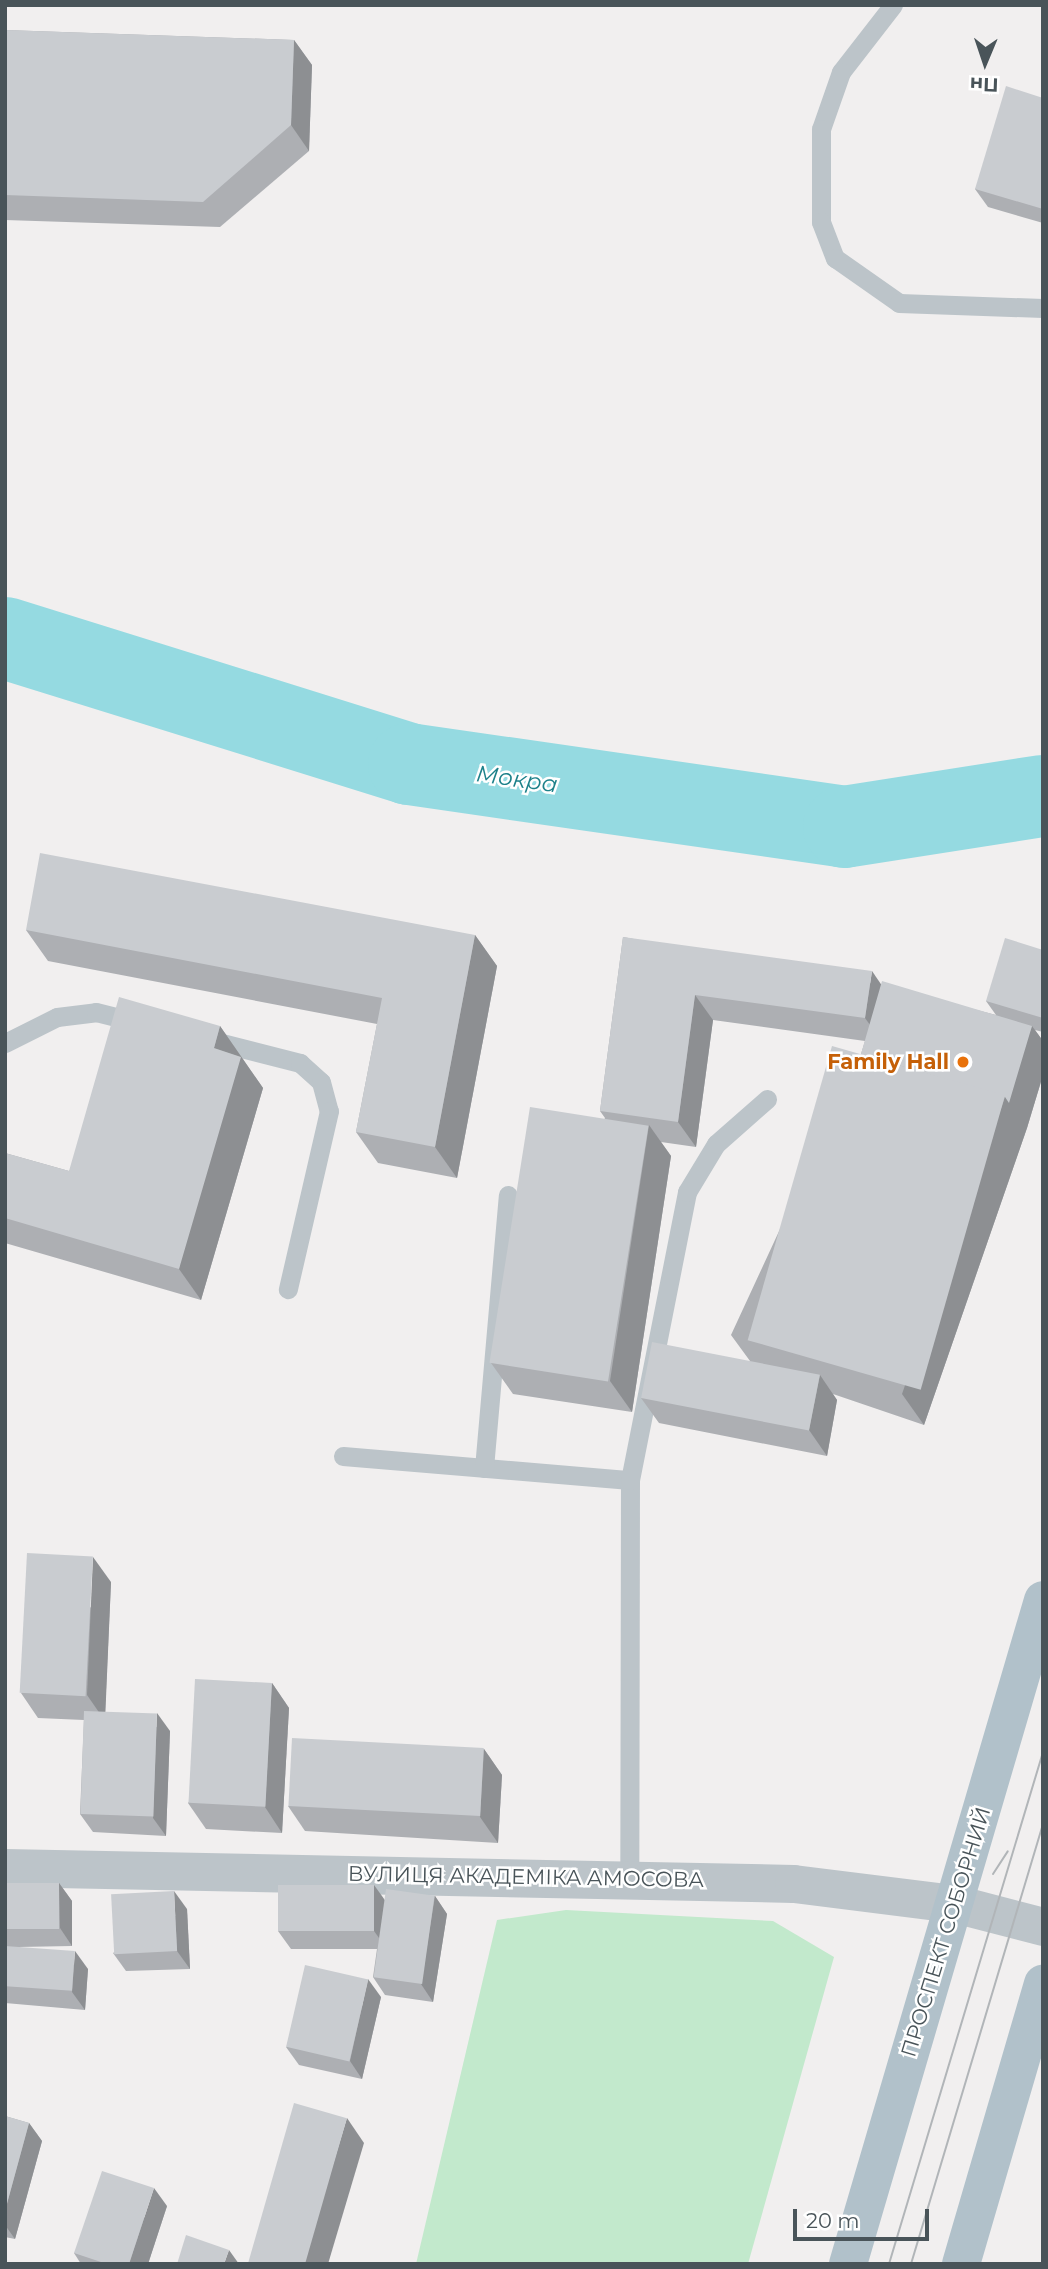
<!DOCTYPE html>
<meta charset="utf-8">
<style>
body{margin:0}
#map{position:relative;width:1048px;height:2269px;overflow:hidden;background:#f1efef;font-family:Montserrat,sans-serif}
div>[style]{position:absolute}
.green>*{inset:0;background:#c2e9cc}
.river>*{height:82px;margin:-41px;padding:0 41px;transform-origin:41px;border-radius:41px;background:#95dae1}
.service>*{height:19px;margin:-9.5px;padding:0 9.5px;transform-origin:9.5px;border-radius:9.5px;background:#bcc4c9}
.minor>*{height:38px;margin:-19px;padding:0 19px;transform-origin:19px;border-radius:19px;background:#bcc4c9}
.primary>*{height:38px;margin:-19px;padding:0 19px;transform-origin:19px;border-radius:19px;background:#b1c1ca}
.tram>*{height:2px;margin:-1px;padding:0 1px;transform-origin:1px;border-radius:1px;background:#b1b5b8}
.wall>*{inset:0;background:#adafb3}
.shaded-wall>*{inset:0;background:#8d8f92}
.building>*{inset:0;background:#c9ccd0;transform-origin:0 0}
.dots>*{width:19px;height:19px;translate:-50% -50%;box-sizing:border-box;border:4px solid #fff;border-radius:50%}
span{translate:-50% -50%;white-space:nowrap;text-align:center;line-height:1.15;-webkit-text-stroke:5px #fff;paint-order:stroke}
.food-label{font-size:21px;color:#c56008;font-weight:700}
.right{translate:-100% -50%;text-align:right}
.street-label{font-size:21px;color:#495459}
.water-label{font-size:23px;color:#1d818a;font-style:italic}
.frame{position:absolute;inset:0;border:7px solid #495459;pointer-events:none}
.north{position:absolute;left:950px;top:28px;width:70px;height:70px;-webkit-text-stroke:5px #fff;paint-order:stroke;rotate:182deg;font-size:19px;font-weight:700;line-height:28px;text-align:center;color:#495459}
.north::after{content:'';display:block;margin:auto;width:24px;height:32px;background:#495459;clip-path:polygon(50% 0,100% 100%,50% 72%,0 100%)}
.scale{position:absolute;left:793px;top:2209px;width:136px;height:32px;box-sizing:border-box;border:4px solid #495459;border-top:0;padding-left:9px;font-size:21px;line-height:24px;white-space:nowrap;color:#495459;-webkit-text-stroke:5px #fff;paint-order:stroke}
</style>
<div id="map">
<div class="green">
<div style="clip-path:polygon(566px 1910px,773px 1921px,834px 1957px,748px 2264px,416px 2264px,497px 1920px)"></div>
</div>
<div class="river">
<div style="left:5px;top:638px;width:423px;rotate:17.3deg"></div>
<div style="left:409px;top:764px;width:440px;rotate:8.2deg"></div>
<div style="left:844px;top:827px;width:201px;rotate:-8.9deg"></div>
</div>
<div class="service">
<div style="left:893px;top:5px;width:85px;rotate:127.8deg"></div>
<div style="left:841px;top:72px;width:60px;rotate:109.3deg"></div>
<div style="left:821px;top:129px;width:93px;rotate:90deg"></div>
<div style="left:821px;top:222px;width:39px;rotate:69deg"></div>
<div style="left:835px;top:258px;width:78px;rotate:35.1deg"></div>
<div style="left:899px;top:303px;width:144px;rotate:2deg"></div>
<div style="left:210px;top:1040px;width:93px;rotate:14.3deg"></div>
<div style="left:300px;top:1063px;width:28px;rotate:42deg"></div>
<div style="left:321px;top:1082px;width:30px;rotate:75deg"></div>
<div style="left:329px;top:1111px;width:183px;rotate:103deg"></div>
<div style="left:5px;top:1043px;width:58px;rotate:-26.6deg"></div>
<div style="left:57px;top:1017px;width:39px;rotate:-7deg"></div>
<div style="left:96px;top:1012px;width:41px;rotate:14deg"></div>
<div style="left:343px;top:1456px;width:288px;rotate:4.8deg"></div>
<div style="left:630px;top:1480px;width:398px;rotate:90.1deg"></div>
<div style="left:484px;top:1468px;width:274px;rotate:-85deg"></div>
<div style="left:630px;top:1480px;width:294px;rotate:-78.8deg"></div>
<div style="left:687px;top:1192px;width:56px;rotate:-58.9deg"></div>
<div style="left:716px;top:1144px;width:68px;rotate:-41.4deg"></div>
</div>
<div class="minor">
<div style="left:5px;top:1868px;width:789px;rotate:1.16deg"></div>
<div style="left:794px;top:1884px;width:162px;rotate:7.1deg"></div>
<div style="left:955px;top:1904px;width:91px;rotate:14.6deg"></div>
</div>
<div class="primary">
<div style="left:848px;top:2264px;width:692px;rotate:-73.63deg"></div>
<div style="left:961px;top:2264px;width:292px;rotate:-73.7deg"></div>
</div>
<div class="tram">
<div style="left:993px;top:1874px;width:27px;rotate:-57deg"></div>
<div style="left:889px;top:2264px;width:535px;rotate:-73.26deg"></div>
<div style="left:911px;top:2264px;width:458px;rotate:-73.3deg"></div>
</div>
<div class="wall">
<div style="clip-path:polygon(5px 30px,294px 40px,312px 65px,309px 151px,220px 227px,5px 220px)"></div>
<div style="clip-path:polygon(1043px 98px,1043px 223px,988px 207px,975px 189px)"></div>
<div style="clip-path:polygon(26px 930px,475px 935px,497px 966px,457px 1178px,378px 1163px,356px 1132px,377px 1024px,48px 961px)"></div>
<div style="clip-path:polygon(623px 937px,881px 985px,996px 1015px,986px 1001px,1043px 950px,1043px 1032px,1035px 1030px,1043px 1041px,1043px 1075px,1027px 1128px,924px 1425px,833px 1394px,837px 1400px,827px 1456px,659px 1423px,641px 1398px,750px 1361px,731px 1335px,861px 1054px,865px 1041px,713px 1020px,696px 1147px,661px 1142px,671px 1156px,632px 1412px,513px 1394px,491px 1363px,605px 1118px,600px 1111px)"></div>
<div style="clip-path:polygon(220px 1026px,263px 1088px,201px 1300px,5px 1243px,5px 1153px,69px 1171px)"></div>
<div style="clip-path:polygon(111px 1582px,105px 1712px,170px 1731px,166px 1836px,93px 1832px,80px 1814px,84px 1720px,38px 1718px,21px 1693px)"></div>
<div style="clip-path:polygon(272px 1683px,289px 1708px,282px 1833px,206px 1829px,188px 1803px)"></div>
<div style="clip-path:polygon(484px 1749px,502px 1775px,498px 1843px,305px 1831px,288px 1806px)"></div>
<div style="clip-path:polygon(5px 1883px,59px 1883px,72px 1901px,72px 1946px,18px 1947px,88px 1969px,85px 2010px,5px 2003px)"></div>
<div style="clip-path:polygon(435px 1896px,447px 1914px,433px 2002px,385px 1995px,373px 1977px,377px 1949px,291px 1949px,278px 1931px,385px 1900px)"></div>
<div style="clip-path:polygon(187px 1909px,190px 1969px,126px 1971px,113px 1953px)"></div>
<div style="clip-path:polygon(381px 1997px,362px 2079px,299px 2065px,286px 2047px)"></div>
<div style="clip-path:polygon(5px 2116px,29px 2123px,42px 2141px,15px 2239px,5px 2237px)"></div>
<div style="clip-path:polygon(167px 2206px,148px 2264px,81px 2264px,74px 2253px)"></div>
</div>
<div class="shaded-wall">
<div style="clip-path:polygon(294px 40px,312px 65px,309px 151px,291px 125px)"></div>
<div style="clip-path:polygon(475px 935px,497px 966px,457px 1178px,435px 1147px)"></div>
<div style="clip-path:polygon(872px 971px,889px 996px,883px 1043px,865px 1018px)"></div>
<div style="clip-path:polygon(695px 995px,713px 1020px,696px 1147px,678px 1122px)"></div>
<div style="clip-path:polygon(220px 1026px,263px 1088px,201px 1300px,179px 1269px,214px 1048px)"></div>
<div style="clip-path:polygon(1032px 1026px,1043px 1041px,1043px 1075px,1027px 1128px,924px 1425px,902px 1394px,1005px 1097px)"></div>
<div style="clip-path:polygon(649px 1125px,671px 1156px,632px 1412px,610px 1381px)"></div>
<div style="clip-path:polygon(820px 1375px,837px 1400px,827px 1456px,809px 1430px)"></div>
<div style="clip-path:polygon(93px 1557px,111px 1582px,105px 1721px,87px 1695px)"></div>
<div style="clip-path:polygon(272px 1683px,289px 1708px,282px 1833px,265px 1807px)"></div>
<div style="clip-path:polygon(157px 1713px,170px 1731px,166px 1836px,153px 1818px)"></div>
<div style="clip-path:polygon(484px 1749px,502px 1775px,498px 1843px,480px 1817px)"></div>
<div style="clip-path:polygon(59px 1883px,72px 1901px,72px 1946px,60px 1928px)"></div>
<div style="clip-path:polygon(374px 1885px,387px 1903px,387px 1949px,374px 1931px)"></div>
<div style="clip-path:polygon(174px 1891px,187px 1909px,190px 1969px,177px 1951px)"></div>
<div style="clip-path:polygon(435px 1896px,447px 1914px,433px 2002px,421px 1984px)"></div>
<div style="clip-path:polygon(75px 1951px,88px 1969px,85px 2010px,72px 1992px)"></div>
<div style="clip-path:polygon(368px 1979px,381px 1997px,362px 2079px,350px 2061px)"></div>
<div style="clip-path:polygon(347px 2118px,364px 2143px,328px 2264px,303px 2264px)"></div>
<div style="clip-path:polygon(29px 2123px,42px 2141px,15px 2239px,5px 2225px,5px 2211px)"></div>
<div style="clip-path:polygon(154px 2188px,167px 2206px,148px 2264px,129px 2264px)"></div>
<div style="clip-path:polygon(229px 2250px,239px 2264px,224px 2264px)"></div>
</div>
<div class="building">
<div style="clip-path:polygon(5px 30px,294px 40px,291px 125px,203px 202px,5px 195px)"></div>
<div style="clip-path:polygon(1006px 86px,1043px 98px,1043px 209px,975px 189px)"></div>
<div style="clip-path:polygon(40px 853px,475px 935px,435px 1147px,356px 1132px,382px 998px,26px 930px)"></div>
<div style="clip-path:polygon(623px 937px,872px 971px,865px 1018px,695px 995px,678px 1122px,600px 1111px)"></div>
<div style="clip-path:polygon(1005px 938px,1043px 950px,1043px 1018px,986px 1001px)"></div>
<div style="clip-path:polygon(882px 981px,1032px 1026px,1009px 1103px,1005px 1097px,861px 1054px)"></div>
<div style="clip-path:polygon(119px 997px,220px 1026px,214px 1048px,241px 1057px,179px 1269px,5px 1218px,5px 1153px,69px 1171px)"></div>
<div style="left:832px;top:1046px;width:180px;height:306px;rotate:16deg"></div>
<div style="left:530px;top:1107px;width:120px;height:259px;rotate:9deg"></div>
<div style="left:652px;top:1342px;width:171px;height:57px;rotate:11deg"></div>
<div style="left:27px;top:1553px;width:66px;height:140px;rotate:3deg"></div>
<div style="left:195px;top:1679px;width:77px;height:124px;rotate:3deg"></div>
<div style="left:84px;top:1711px;width:73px;height:103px;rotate:2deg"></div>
<div style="left:292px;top:1738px;width:192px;height:68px;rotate:3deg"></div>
<div style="left:5px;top:1883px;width:54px;height:46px"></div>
<div style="left:278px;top:1885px;width:96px;height:46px"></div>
<div style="left:386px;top:1889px;width:49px;height:89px;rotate:8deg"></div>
<div style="left:174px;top:1891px;width:60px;height:63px;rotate:87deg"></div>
<div style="left:5px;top:1946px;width:70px;height:40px;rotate:4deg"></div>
<div style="left:305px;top:1965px;width:65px;height:84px;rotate:13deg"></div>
<div style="left:294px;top:2103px;width:55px;height:168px;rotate:16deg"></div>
<div style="clip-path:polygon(5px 2116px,29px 2123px,5px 2211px)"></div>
<div style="clip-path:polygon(102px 2171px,154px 2188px,129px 2264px,107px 2264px,74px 2253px)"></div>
<div style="clip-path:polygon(186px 2235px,229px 2250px,224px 2264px,177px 2264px)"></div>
</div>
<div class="dots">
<div style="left:963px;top:1062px;background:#e8710a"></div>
</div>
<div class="food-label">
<span class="right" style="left:949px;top:1062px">Family Hall</span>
</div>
<div class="street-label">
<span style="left:526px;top:1877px;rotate:1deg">ВУЛИЦЯ АКАДЕМІКА АМОСОВА</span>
<span style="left:946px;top:1932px;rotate:-73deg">ПРОСПЕКТ СОБОРНИЙ</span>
</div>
<div class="water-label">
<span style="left:517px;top:779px;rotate:8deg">Мокра</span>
</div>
<div class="frame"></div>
<div class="north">Пн</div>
<div class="scale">20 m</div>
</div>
